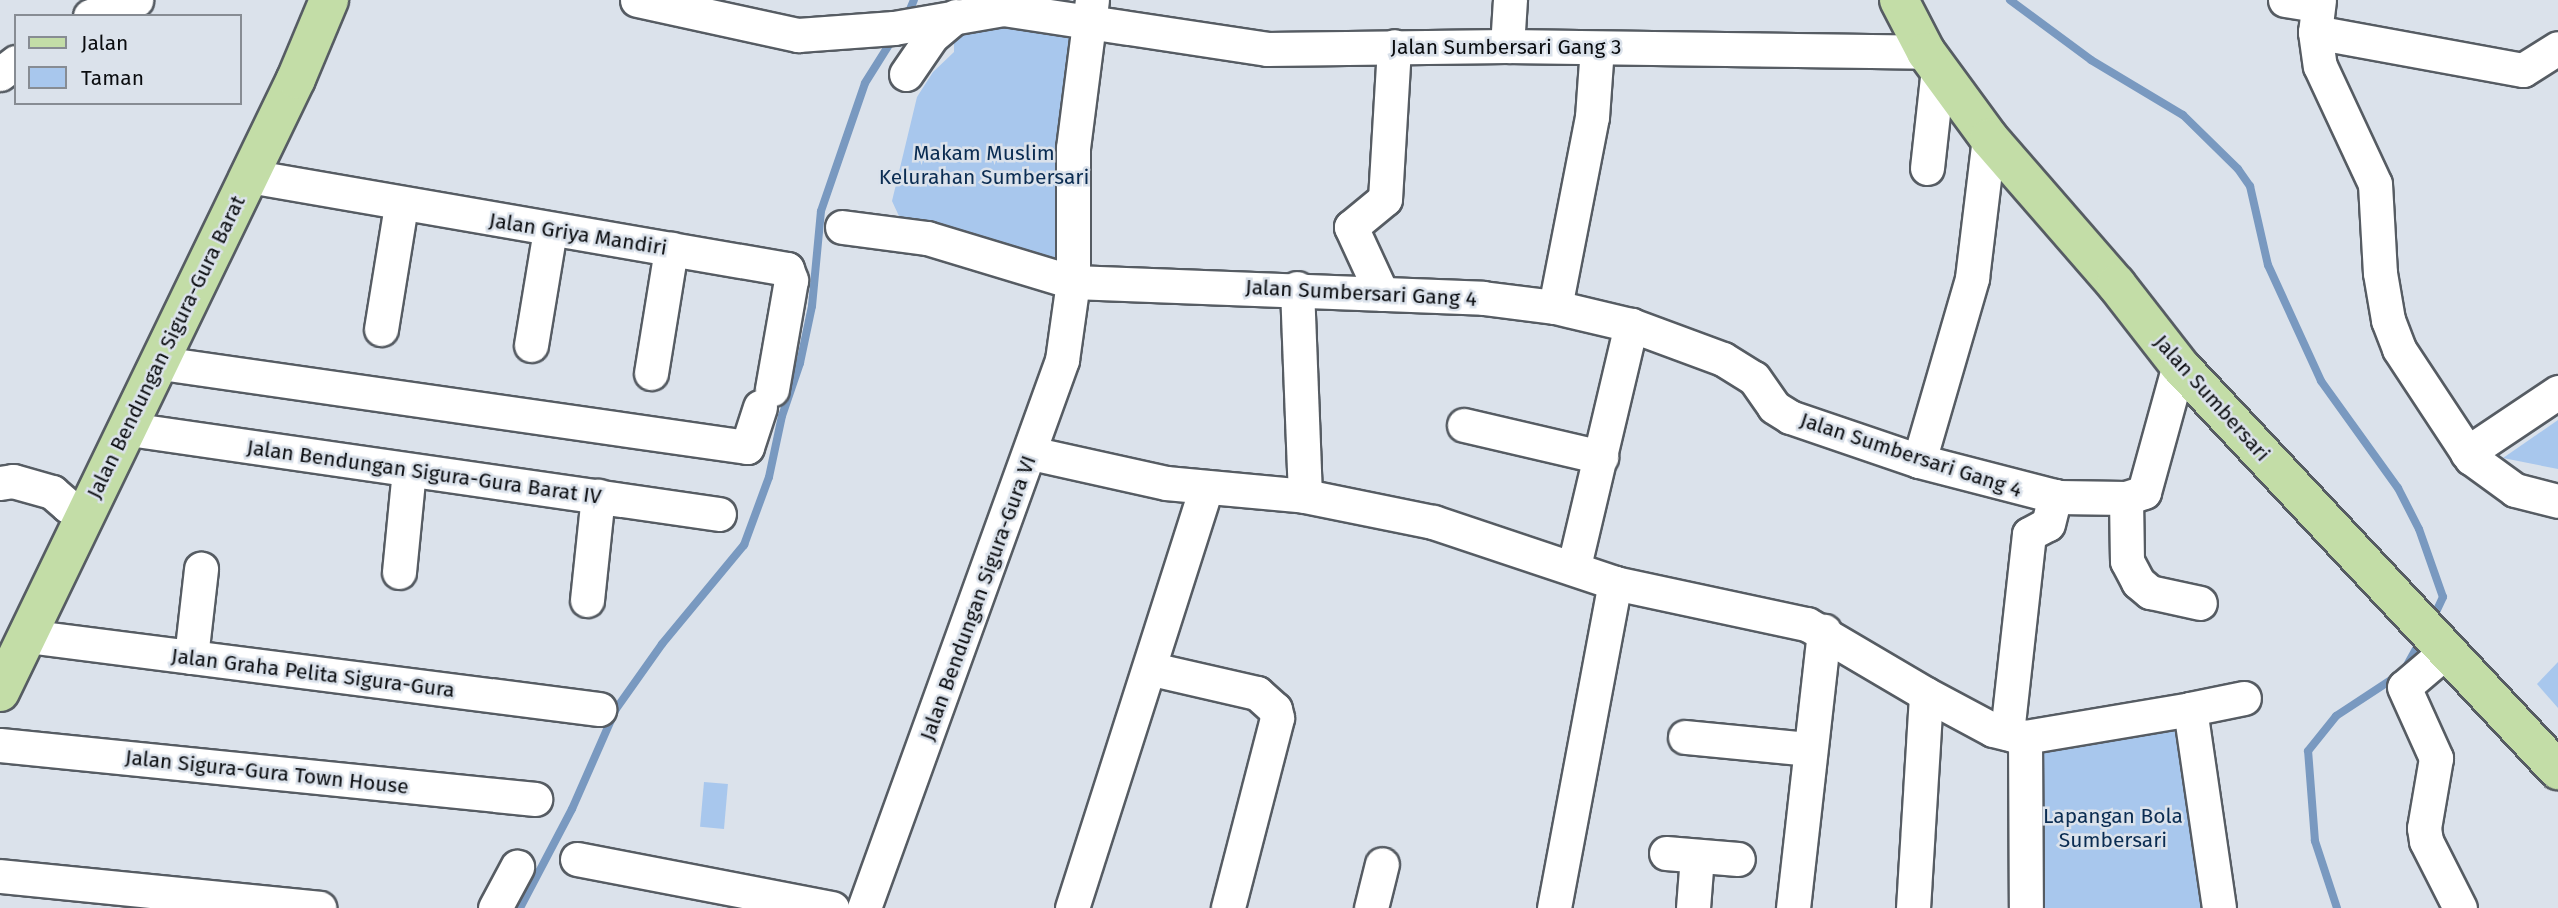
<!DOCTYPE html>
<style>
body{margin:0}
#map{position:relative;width:2558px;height:908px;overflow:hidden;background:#dbe2eb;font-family:"Fira Sans",sans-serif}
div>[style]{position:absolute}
.green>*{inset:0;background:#a8c7ed;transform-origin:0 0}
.stream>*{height:8px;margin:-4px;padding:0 4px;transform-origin:4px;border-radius:4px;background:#7999c0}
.roads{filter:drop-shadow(2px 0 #565c63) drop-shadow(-2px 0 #565c63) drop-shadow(0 2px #565c63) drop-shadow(0 -2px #565c63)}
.minor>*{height:33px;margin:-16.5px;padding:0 16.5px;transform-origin:16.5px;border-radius:16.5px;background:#fff}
.major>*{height:38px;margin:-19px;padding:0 19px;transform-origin:19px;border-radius:19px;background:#c3dda7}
span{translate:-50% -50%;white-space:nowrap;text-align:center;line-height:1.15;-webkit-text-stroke:5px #dbe2eb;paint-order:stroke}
.street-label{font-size:21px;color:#0a0c0f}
.park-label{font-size:21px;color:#0a2c52}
.legend{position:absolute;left:14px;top:14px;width:228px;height:91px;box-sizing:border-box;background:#dbe2eb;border:2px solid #878c93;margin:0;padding:9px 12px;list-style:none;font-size:21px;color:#0a0c0f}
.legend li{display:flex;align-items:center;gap:14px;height:35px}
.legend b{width:35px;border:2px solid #878c93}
</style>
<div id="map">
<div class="green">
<div style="clip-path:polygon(996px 14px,1078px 28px,1067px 264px,904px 227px,892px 201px,917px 97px,933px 72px,954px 52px,954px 27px)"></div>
<div style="clip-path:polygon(2558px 420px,2558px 469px,2503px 458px)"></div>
<div style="clip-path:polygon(2558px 662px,2558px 708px,2537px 684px)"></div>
<div style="clip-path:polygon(2178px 718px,2204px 908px,2032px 908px,2037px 747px)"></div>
<div style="left:704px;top:782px;width:24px;height:45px;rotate:5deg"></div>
</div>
<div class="stream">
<div style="left:2010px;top:0;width:101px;rotate:36.5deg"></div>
<div style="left:2091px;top:60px;width:107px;rotate:30.9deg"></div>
<div style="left:2183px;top:115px;width:77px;rotate:44.5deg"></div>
<div style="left:2238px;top:169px;width:21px;rotate:55deg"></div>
<div style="left:2250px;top:186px;width:81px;rotate:77.2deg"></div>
<div style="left:2268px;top:265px;width:128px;rotate:65.4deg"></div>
<div style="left:2321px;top:381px;width:132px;rotate:54.3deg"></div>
<div style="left:2398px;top:488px;width:46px;rotate:62.9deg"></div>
<div style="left:2419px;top:529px;width:72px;rotate:70.6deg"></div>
<div style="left:2443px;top:597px;width:26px;rotate:115deg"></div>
<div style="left:908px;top:14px;width:15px;rotate:-67deg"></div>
<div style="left:2406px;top:667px;width:33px;rotate:-61deg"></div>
<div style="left:520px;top:908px;width:112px;rotate:-62.3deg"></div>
<div style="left:572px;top:809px;width:109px;rotate:-66.3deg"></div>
<div style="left:616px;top:709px;width:80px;rotate:-54.7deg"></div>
<div style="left:662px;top:644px;width:129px;rotate:-50.4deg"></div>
<div style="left:744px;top:545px;width:72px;rotate:-69.8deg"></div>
<div style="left:769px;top:477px;width:62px;rotate:-78deg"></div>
<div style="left:782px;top:416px;width:56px;rotate:-71.2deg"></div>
<div style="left:800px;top:363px;width:58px;rotate:-78.1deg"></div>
<div style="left:812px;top:306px;width:95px;rotate:-84.6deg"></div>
<div style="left:821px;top:211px;width:135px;rotate:-71deg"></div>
<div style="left:865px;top:83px;width:51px;rotate:-57.9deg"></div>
<div style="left:2337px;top:908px;width:71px;rotate:-108.2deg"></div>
<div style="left:2315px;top:841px;width:90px;rotate:-94.4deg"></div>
<div style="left:2308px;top:751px;width:45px;rotate:-51.3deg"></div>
<div style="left:2336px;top:716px;width:69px;rotate:-33.2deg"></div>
</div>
<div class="roads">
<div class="minor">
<div style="left:637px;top:0;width:165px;rotate:12.3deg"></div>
<div style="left:798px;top:35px;width:96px;rotate:-4.2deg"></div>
<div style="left:894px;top:28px;width:111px;rotate:-9.9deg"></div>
<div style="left:1003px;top:9px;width:267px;rotate:8.6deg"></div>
<div style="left:1267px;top:49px;width:240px;rotate:-0.7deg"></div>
<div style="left:1507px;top:46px;width:419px;rotate:0.8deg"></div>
<div style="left:2285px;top:0;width:33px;rotate:9deg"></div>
<div style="left:2319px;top:0;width:32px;rotate:97deg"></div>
<div style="left:2315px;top:32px;width:34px;rotate:82deg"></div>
<div style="left:2320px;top:66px;width:130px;rotate:65deg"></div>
<div style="left:2375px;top:184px;width:89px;rotate:86.8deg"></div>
<div style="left:2380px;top:273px;width:48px;rotate:80.3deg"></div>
<div style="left:2388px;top:320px;width:31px;rotate:69deg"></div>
<div style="left:2399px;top:349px;width:131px;rotate:56.6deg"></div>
<div style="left:2471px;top:458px;width:54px;rotate:36deg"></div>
<div style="left:2515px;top:490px;width:44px;rotate:14.3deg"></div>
<div style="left:90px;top:16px;width:49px;rotate:-19.2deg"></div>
<div style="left:2315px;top:32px;width:211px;rotate:10.4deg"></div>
<div style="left:2523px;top:70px;width:41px;rotate:-32.2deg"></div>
<div style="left:1507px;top:46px;width:46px;rotate:-86.3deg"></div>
<div style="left:0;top:74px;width:20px;rotate:-37deg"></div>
<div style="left:906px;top:74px;width:46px;rotate:-55.6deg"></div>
<div style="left:932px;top:36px;width:31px;rotate:-40deg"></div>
<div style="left:1927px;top:168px;width:100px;rotate:-83.7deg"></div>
<div style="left:249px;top:176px;width:546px;rotate:9.81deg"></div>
<div style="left:787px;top:269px;width:12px;rotate:70deg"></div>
<div style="left:791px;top:280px;width:111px;rotate:99.9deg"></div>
<div style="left:842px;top:227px;width:86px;rotate:7.4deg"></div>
<div style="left:927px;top:238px;width:152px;rotate:16.8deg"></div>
<div style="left:1073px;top:282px;width:410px;rotate:2.2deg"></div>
<div style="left:1483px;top:298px;width:73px;rotate:7.1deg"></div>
<div style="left:1555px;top:307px;width:78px;rotate:13.3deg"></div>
<div style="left:1631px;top:325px;width:98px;rotate:20.3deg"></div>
<div style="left:1723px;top:359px;width:36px;rotate:32deg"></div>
<div style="left:1754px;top:378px;width:35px;rotate:55deg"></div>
<div style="left:1774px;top:407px;width:19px;rotate:32deg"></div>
<div style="left:1790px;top:417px;width:136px;rotate:18.8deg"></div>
<div style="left:1919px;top:461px;width:144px;rotate:14.5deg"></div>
<div style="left:2058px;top:497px;width:68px;rotate:0.8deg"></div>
<div style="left:2126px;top:498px;width:19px;rotate:-18deg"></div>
<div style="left:2144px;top:492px;width:132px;rotate:-74.6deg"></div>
<div style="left:1297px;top:288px;width:208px;rotate:87.8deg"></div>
<div style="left:1382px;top:294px;width:74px;rotate:-114.8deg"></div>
<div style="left:1351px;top:227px;width:44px;rotate:-39.5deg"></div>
<div style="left:1385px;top:199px;width:153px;rotate:-86.6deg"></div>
<div style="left:1555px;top:307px;width:194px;rotate:-79deg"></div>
<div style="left:1592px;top:117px;width:69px;rotate:-85.9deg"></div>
<div style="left:381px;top:329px;width:126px;rotate:-80.8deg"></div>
<div style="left:531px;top:345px;width:117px;rotate:-80.6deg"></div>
<div style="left:161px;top:363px;width:592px;rotate:8.16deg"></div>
<div style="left:747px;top:447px;width:42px;rotate:-72deg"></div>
<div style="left:651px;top:373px;width:126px;rotate:-80.8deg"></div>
<div style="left:1464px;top:425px;width:141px;rotate:13.1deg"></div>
<div style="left:129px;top:429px;width:596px;rotate:8.2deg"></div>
<div style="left:1031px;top:453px;width:138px;rotate:12.5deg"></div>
<div style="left:1166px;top:483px;width:140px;rotate:5.3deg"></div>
<div style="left:1305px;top:496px;width:131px;rotate:11.5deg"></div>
<div style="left:1433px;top:522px;width:192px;rotate:18.5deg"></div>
<div style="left:1615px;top:583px;width:196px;rotate:12.1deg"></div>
<div style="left:1807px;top:624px;width:138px;rotate:30.5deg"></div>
<div style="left:1926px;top:694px;width:76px;rotate:28.2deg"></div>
<div style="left:1993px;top:730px;width:21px;rotate:14deg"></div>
<div style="left:2013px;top:735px;width:12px;rotate:9deg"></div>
<div style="left:2025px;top:737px;width:167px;rotate:-9.6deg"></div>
<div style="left:2190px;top:709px;width:201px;rotate:81.7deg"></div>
<div style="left:2467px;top:453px;width:110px;rotate:-33.8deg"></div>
<div style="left:1919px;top:461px;width:191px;rotate:-73.8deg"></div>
<div style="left:1972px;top:278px;width:141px;rotate:-83.1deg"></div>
<div style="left:0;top:483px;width:13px;rotate:-9deg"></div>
<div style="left:13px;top:481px;width:41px;rotate:15.8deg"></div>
<div style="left:52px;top:492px;width:21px;rotate:41deg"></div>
<div style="left:68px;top:506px;width:18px;rotate:19deg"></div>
<div style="left:2126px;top:498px;width:63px;rotate:89.1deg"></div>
<div style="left:2127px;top:561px;width:24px;rotate:62deg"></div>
<div style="left:2138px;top:582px;width:16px;rotate:40deg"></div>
<div style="left:2150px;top:592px;width:51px;rotate:12.4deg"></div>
<div style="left:1574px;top:566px;width:248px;rotate:-76.7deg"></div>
<div style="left:399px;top:572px;width:102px;rotate:-84.4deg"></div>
<div style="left:587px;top:600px;width:105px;rotate:-84deg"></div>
<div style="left:27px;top:636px;width:577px;rotate:7.27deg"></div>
<div style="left:2444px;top:653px;width:52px;rotate:139.6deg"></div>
<div style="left:2404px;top:687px;width:78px;rotate:65.7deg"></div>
<div style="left:2436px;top:758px;width:71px;rotate:99.7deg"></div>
<div style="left:2424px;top:828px;width:13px;rotate:81deg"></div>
<div style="left:2426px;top:841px;width:75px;rotate:63.1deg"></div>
<div style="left:191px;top:657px;width:89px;rotate:-83.5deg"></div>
<div style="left:1152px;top:669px;width:108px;rotate:12.9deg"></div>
<div style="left:1257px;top:693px;width:24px;rotate:42deg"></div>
<div style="left:1275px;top:709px;width:9px;rotate:77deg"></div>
<div style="left:1277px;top:718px;width:196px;rotate:104.5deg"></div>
<div style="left:2190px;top:709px;width:55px;rotate:-11.5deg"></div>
<div style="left:2007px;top:733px;width:200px;rotate:-83.7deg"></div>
<div style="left:2029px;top:534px;width:21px;rotate:-28deg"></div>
<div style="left:2048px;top:524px;width:29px;rotate:-76deg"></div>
<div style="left:1685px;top:737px;width:125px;rotate:5.5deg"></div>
<div style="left:2025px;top:737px;width:171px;rotate:89.7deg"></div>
<div style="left:0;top:745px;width:538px;rotate:5.76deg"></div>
<div style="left:1666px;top:853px;width:72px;rotate:4.8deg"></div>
<div style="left:577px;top:859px;width:260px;rotate:10.9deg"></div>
<div style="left:0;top:876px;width:321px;rotate:5.7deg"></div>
<div style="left:495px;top:908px;width:47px;rotate:-61.8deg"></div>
<div style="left:864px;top:908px;width:583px;rotate:-70.13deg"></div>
<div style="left:1062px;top:360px;width:79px;rotate:-82deg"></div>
<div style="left:1073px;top:282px;width:134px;rotate:-90deg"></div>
<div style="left:1073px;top:148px;width:149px;rotate:-82.7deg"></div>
<div style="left:1072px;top:908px;width:441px;rotate:-72.3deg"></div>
<div style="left:1371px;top:908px;width:45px;rotate:-76deg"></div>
<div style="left:1554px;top:908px;width:331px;rotate:-79.4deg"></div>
<div style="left:1693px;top:908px;width:52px;rotate:-85.6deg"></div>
<div style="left:1793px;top:908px;width:279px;rotate:-83.6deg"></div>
<div style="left:1913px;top:908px;width:214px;rotate:-86.5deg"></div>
</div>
<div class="major">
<div style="left:1899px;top:0;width:59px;rotate:62.6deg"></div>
<div style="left:1926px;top:52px;width:107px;rotate:53.8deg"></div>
<div style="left:1989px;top:138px;width:194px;rotate:49deg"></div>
<div style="left:2116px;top:284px;width:103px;rotate:52.1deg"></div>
<div style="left:2179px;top:365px;width:555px;rotate:46.9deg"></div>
<div style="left:0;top:692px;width:681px;rotate:-64.23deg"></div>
<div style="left:296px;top:79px;width:86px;rotate:-67.3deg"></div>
</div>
</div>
<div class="street-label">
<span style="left:1506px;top:47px">Jalan Sumbersari Gang 3</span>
<span style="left:578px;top:234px;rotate:9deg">Jalan Griya Mandiri</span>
<span style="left:1361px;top:293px;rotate:3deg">Jalan Sumbersari Gang 4</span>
<span style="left:166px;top:347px;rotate:-64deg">Jalan Bendungan Sigura-Gura Barat</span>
<span style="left:2212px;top:398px;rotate:48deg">Jalan Sumbersari</span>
<span style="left:1911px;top:455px;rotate:18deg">Jalan Sumbersari Gang 4</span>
<span style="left:424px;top:472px;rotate:8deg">Jalan Bendungan Sigura-Gura Barat IV</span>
<span style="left:978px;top:598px;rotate:-70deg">Jalan Bendungan Sigura-Gura VI</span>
<span style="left:313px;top:673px;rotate:7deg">Jalan Graha Pelita Sigura-Gura</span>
<span style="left:267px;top:772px;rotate:6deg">Jalan Sigura-Gura Town House</span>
</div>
<div class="park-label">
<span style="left:984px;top:165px">Makam Muslim<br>Kelurahan Sumbersari</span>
<span style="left:2113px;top:828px">Lapangan Bola<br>Sumbersari</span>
</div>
<ul class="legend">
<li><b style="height:9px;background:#c3dda7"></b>Jalan</li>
<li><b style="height:19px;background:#a8c7ed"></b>Taman</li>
</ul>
</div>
